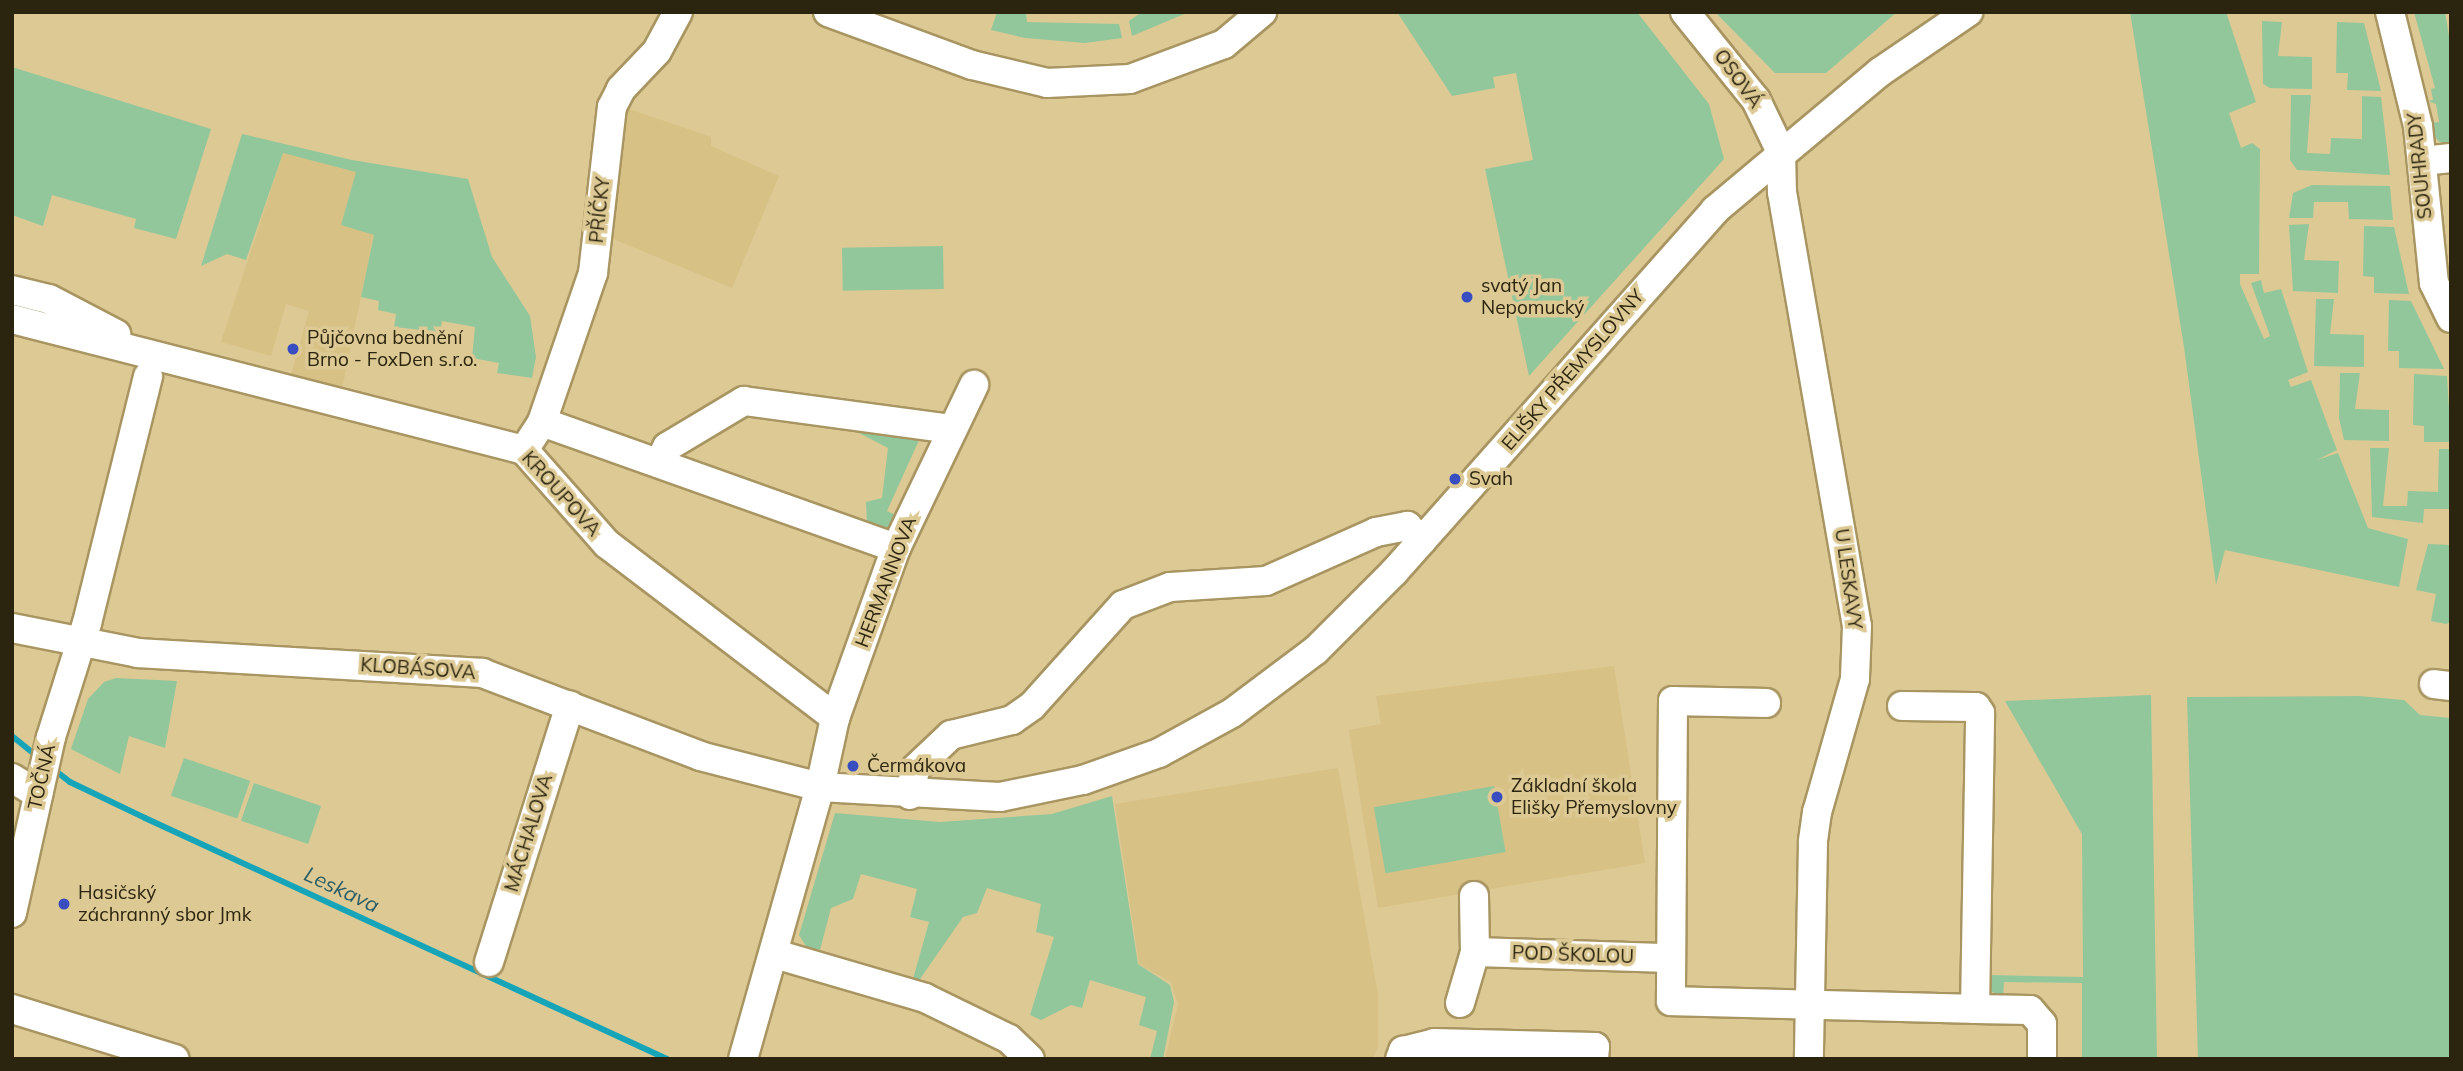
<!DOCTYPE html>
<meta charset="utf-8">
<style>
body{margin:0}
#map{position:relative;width:2463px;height:1071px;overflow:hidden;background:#ddc994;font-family:Mulish,sans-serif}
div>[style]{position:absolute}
.built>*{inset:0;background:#d7c184}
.green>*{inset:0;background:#92c79c;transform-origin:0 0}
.stream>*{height:6px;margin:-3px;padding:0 3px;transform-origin:3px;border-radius:3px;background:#16a5b8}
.roads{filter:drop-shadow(2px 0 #a89561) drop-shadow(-2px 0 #a89561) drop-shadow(0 2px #a89561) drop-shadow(0 -2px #a89561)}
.minor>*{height:28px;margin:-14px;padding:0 14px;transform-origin:14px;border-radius:14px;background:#fff}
.dots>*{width:19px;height:19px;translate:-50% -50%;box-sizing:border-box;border:4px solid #ddc994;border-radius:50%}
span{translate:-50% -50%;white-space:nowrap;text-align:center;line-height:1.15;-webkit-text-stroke:7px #ddc994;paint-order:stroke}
.street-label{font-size:19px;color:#2b240e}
.poi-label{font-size:19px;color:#2b240e}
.left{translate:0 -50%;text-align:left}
.water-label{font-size:21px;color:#2a5d66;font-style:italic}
.frame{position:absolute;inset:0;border:14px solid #2b240e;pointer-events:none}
</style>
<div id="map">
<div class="built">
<div style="clip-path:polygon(626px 108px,711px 137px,711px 146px,779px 176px,732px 288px,606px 236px,615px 139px)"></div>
<div style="clip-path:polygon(283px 153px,357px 172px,374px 234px,342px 389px,291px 374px,309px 311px,286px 304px,271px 356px,221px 342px)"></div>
<div style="clip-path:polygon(1614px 666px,1645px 863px,1378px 908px,1349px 730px,1381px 724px,1376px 696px)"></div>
<div style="clip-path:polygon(1338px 768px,1378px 995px,1378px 1046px,1373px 1059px,1165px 1059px,1178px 1004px,1171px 982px,1139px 964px,1115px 804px)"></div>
</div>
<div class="green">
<div style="clip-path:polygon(997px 12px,1026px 12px,1027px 22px,1119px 24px,1122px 38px,1085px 43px,1025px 38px,991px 30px)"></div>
<div style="clip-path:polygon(1142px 12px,1189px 12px,1132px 36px,1129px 21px)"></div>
<div style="clip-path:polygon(1397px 12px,1637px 12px,1709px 104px,1724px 159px,1529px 376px,1485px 169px,1533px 160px,1516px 73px,1493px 77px,1495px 88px,1452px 96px)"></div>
<div style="clip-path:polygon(1715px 12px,1897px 12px,1826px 73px,1775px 73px)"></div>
<div style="clip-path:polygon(2130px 12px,2226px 12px,2256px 102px,2229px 113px,2241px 148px,2252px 143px,2260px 149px,2259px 274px,2240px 274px,2240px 284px,2264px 339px,2270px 336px,2251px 283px,2261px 280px,2264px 293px,2281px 289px,2308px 372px,2288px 380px,2291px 387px,2311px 380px,2337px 450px,2317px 460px,2338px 453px,2368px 528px,2408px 539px,2399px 587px,2225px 550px,2216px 585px,2184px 347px)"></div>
<div style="clip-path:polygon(2414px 12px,2445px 12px,2451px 48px,2451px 146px,2438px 141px,2432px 131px,2431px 123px,2439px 122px,2436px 104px,2428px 101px,2433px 100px,2431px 89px,2435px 88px)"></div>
<div style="clip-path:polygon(2262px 21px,2282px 22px,2278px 56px,2312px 57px,2312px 89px,2270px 88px,2263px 84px)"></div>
<div style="clip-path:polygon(2337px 22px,2364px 23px,2381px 91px,2347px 90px,2348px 73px,2336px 73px)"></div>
<div style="clip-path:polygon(12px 67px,211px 129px,176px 239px,134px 228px,136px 219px,52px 195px,43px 226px,12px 215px)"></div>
<div style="clip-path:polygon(2291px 95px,2311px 95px,2307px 153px,2330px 154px,2331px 138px,2362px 139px,2362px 96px,2381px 97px,2390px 175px,2297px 170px,2290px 160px)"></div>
<div style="clip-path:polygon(242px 134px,352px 160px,468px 179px,492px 257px,530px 316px,536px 357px,532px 378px,497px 373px,499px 363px,472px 358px,475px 327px,442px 321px,440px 332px,394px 327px,396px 314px,378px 310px,379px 301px,361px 297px,374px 235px,341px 225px,356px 172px,283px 153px,246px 260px,227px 254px,201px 266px)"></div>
<div style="clip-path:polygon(2312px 185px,2390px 186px,2393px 220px,2349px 219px,2348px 202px,2314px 202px,2313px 218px,2289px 218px,2293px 193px)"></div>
<div style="clip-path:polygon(2309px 224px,2304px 260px,2339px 261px,2338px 293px,2293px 291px,2289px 225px)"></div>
<div style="clip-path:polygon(2364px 226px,2394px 227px,2409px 294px,2374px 293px,2374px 277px,2363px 276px)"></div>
<div style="left:943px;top:246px;width:43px;height:101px;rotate:89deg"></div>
<div style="clip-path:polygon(2316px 299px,2334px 299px,2330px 334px,2364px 335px,2364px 367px,2314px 366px)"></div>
<div style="clip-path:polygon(2389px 300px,2411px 301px,2444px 369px,2399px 368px,2399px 351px,2388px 351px)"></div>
<div style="clip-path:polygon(2340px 373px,2360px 373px,2355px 409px,2389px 410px,2389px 441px,2344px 440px,2339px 418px)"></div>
<div style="clip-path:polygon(2414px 374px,2447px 376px,2451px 442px,2424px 442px,2424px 426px,2413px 425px)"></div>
<div style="clip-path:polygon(834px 420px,930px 434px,934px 444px,920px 438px,887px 511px,900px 517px,894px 529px,867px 523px,866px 502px,882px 498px,888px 448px)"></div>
<div style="clip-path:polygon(2370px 448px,2389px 448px,2383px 506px,2407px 506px,2408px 491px,2438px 492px,2439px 449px,2451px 449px,2451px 509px,2424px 509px,2423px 523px,2372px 517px)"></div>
<div style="clip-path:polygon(2428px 544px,2451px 545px,2451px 622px,2446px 624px,2431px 621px,2436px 594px,2416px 590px)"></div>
<div style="clip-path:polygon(116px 678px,177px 681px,165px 748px,129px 736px,120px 774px,71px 749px,88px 699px,104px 682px)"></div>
<div style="clip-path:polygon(2151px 695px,2157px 1059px,2082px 1059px,2082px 983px,2004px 982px,2003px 999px,1984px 986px,1989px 975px,2083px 977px,2082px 834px,2005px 701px)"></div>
<div style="clip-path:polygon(2359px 696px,2404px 700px,2420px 715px,2451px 718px,2451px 1059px,2198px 1059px,2187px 697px)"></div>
<div style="left:184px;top:758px;width:70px;height:40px;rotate:19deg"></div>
<div style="left:254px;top:783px;width:71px;height:40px;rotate:19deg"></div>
<div style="left:1494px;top:786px;width:67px;height:122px;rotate:80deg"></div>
<div style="clip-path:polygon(1112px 796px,1138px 964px,1170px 985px,1174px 1002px,1163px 1059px,1150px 1059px,1157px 1031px,1139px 1025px,1146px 997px,1090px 980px,1082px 1008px,1071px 1005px,1041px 1020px,1030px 1015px,1054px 937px,1036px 932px,1041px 904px,987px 888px,977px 913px,963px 917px,920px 979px,913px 979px,929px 922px,910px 917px,917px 889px,861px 874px,853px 899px,831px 908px,820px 950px,807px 948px,799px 935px,835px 813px,940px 822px,1052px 814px)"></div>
</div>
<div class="stream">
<div style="left:12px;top:736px;width:33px;rotate:39deg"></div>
<div style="left:52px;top:768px;width:23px;rotate:38deg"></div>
<div style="left:70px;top:782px;width:83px;rotate:25.6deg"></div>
<div style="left:145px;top:818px;width:575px;rotate:24.78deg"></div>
</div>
<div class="roads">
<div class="minor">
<div style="left:828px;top:12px;width:153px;rotate:20.2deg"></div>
<div style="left:972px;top:65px;width:77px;rotate:13.5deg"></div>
<div style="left:1047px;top:83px;width:83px;rotate:-2.8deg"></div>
<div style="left:1130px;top:79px;width:100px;rotate:-20.4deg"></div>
<div style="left:1224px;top:44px;width:50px;rotate:-40.1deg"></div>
<div style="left:1685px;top:12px;width:113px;rotate:51.1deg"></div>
<div style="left:1756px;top:100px;width:58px;rotate:64.3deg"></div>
<div style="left:1781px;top:152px;width:40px;rotate:88.6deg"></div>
<div style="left:1782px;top:192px;width:440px;rotate:80.2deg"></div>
<div style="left:1857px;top:626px;width:53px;rotate:92.2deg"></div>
<div style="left:1855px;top:679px;width:138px;rotate:105.9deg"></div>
<div style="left:1817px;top:812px;width:30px;rotate:98deg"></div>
<div style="left:1813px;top:842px;width:217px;rotate:91.1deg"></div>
<div style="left:2390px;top:12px;width:117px;rotate:76.2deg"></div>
<div style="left:2418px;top:126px;width:158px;rotate:84.2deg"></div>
<div style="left:2434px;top:283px;width:39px;rotate:64deg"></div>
<div style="left:2422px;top:161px;width:29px;rotate:-6deg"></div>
<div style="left:12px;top:290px;width:38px;rotate:14deg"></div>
<div style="left:49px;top:299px;width:76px;rotate:27.6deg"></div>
<div style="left:12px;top:319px;width:528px;rotate:14.35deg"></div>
<div style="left:524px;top:450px;width:125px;rotate:48.6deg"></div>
<div style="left:607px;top:544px;width:287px;rotate:37.3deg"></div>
<div style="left:542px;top:422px;width:376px;rotate:19.6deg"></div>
<div style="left:524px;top:450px;width:33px;rotate:-57deg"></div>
<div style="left:542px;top:422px;width:157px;rotate:-71.1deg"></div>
<div style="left:593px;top:273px;width:167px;rotate:-83.5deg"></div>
<div style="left:612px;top:107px;width:20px;rotate:-63deg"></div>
<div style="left:621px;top:89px;width:52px;rotate:-46.5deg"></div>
<div style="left:657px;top:51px;width:44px;rotate:-61.7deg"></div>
<div style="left:660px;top:461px;width:16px;rotate:-63deg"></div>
<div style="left:667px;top:447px;width:90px;rotate:-30.9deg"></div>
<div style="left:744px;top:401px;width:210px;rotate:7.7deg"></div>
<div style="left:12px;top:628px;width:128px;rotate:11.2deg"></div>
<div style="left:138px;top:653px;width:345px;rotate:3.3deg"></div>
<div style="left:482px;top:673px;width:233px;rotate:20.8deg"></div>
<div style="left:700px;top:756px;width:124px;rotate:14.5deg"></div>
<div style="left:820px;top:787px;width:180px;rotate:3.2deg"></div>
<div style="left:1000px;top:797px;width:85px;rotate:-11.6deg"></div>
<div style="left:1083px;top:780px;width:81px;rotate:-19.6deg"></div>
<div style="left:1159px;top:753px;width:83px;rotate:-28.7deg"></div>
<div style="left:1232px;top:713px;width:105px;rotate:-36.9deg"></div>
<div style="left:1316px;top:650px;width:110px;rotate:-45deg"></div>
<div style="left:1394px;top:572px;width:484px;rotate:-48.4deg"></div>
<div style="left:1715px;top:210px;width:215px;rotate:-39.9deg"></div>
<div style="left:1880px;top:72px;width:107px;rotate:-34.3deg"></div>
<div style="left:2434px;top:684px;width:17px;rotate:7deg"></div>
<div style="left:1766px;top:703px;width:93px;rotate:-178.8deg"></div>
<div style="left:1673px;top:701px;width:300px;rotate:90.4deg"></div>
<div style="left:1671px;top:1001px;width:304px;rotate:1.5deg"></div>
<div style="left:1975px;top:1009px;width:296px;rotate:-89deg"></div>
<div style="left:1980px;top:713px;width:7px;rotate:-124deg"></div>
<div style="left:1976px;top:707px;width:74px;rotate:-179.2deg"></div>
<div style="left:12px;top:778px;width:31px;rotate:32deg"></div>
<div style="left:910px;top:795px;width:26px;rotate:-79deg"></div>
<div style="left:915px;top:769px;width:50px;rotate:-43.4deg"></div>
<div style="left:951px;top:735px;width:63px;rotate:-13.8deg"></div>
<div style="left:1012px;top:720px;width:24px;rotate:-35deg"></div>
<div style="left:1032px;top:706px;width:136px;rotate:-48deg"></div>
<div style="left:1123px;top:605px;width:50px;rotate:-21deg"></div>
<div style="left:1170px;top:587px;width:96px;rotate:-3.6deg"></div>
<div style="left:1266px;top:581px;width:120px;rotate:-24deg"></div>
<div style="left:1376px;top:532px;width:32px;rotate:-11deg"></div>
<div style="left:1407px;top:526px;width:21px;rotate:45deg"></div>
<div style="left:1474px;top:896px;width:56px;rotate:89deg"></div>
<div style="left:1475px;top:952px;width:195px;rotate:1.8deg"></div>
<div style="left:12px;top:913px;width:180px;rotate:-77.5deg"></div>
<div style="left:51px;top:737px;width:120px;rotate:-72.5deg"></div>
<div style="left:87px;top:623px;width:254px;rotate:-76.1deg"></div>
<div style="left:775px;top:954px;width:156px;rotate:16.3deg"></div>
<div style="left:925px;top:998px;width:93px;rotate:26deg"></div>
<div style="left:1009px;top:1039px;width:29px;rotate:44deg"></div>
<div style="left:489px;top:962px;width:269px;rotate:-72.5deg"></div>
<div style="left:1460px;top:1003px;width:53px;rotate:-73.6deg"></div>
<div style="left:12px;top:1009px;width:170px;rotate:17.1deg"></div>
<div style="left:1975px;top:1009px;width:55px;rotate:1deg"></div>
<div style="left:2030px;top:1010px;width:18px;rotate:49deg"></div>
<div style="left:2042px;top:1024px;width:35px;rotate:90deg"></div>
<div style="left:743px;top:1059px;width:283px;rotate:-74.2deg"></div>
<div style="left:820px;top:787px;width:71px;rotate:-77.7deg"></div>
<div style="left:835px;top:718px;width:181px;rotate:-70.3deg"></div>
<div style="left:896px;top:548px;width:181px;rotate:-64.4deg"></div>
<div style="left:1400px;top:1059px;width:9px;rotate:-69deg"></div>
<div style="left:1403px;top:1051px;width:32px;rotate:-14deg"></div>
<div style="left:1434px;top:1043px;width:161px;rotate:1.4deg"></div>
<div style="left:1595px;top:1047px;width:12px;rotate:95deg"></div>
</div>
</div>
<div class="dots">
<div style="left:1467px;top:297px;background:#384dbf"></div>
<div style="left:293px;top:349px;background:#384dbf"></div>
<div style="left:1455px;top:479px;background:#384dbf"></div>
<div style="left:853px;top:766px;background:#384dbf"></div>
<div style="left:1497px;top:797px;background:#384dbf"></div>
<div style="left:64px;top:904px;background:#384dbf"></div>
</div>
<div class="street-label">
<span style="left:1738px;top:79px;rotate:54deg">OSOVÁ</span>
<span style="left:2420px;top:166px;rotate:-96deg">SOUHRADY</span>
<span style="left:600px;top:210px;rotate:-84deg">PŘÍČKY</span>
<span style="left:1573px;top:370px;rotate:-49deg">ELIŠKY PŘEMYSLOVNY</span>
<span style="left:561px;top:494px;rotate:48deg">KROUPOVA</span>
<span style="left:1848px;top:579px;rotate:82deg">U LESKAVY</span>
<span style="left:886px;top:582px;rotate:-69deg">HERMANNOVA</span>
<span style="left:418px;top:669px;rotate:4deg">KLOBÁSOVA</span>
<span style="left:42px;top:777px;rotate:-77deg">TOČNÁ</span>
<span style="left:529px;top:833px;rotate:-73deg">MÁCHALOVA</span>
<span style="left:1573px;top:955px;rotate:2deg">POD ŠKOLOU</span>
</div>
<div class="poi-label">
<span class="left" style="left:1481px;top:297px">svatý Jan<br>Nepomucký</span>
<span class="left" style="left:307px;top:349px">Půjčovna bednění<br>Brno - FoxDen s.r.o.</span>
<span class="left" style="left:1469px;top:479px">Svah</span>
<span class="left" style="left:867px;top:766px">Čermákova</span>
<span class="left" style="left:1511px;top:797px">Základní škola<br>Elišky Přemyslovny</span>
<span class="left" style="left:78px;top:904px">Hasičský<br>záchranný sbor Jmk</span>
</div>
<div class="water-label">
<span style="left:342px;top:889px;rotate:25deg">Leskava</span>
</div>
<div class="frame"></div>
</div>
